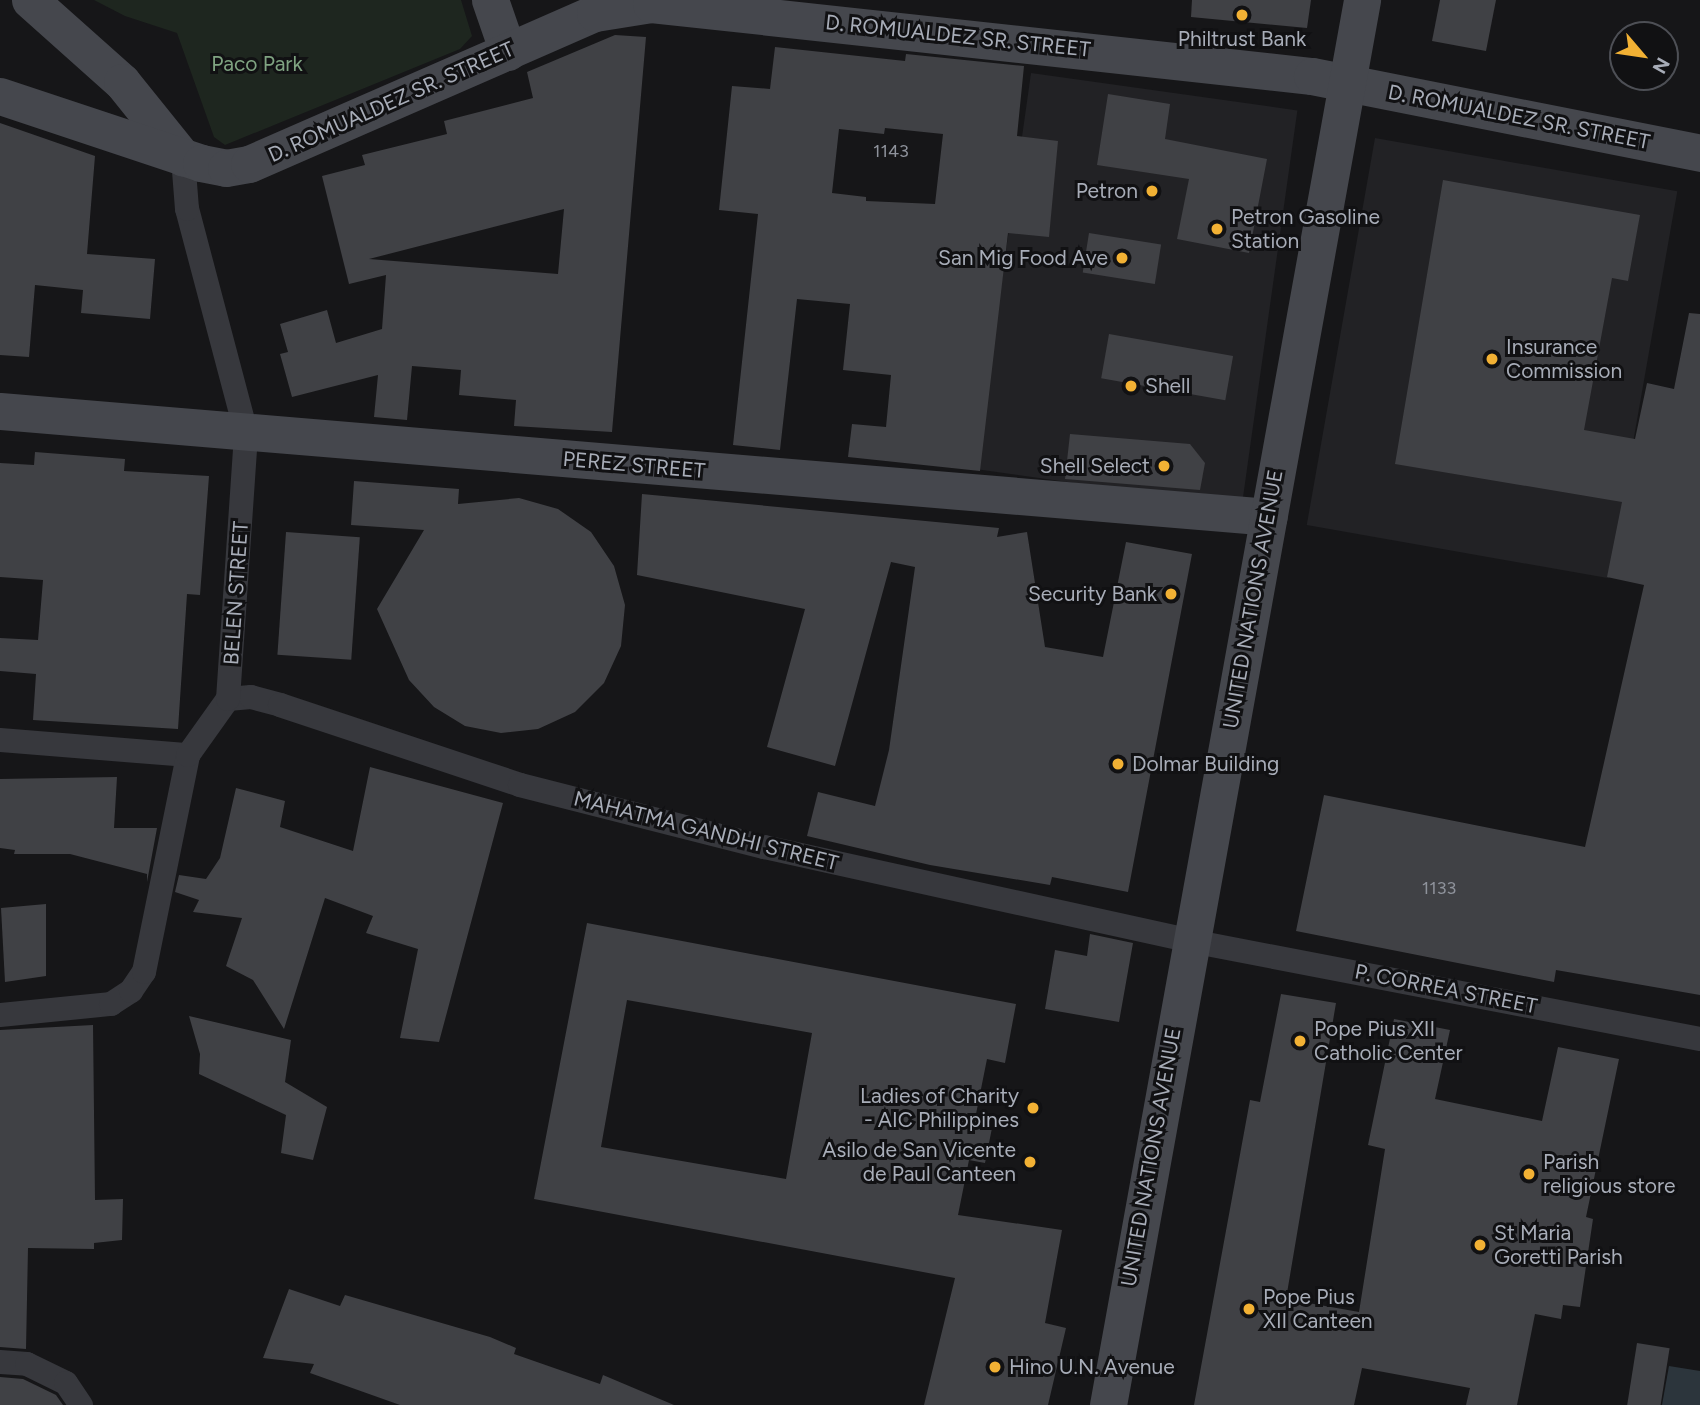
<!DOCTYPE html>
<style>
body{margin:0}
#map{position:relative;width:1700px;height:1405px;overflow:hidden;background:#161618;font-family:Figtree,sans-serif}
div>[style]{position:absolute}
.built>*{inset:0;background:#222225;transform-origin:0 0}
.green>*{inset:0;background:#1e261f}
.water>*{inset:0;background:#2c353c}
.building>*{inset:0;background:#404145;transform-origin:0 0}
.street>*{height:24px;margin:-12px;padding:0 12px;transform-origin:12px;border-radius:12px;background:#37383d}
.secondary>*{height:37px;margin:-18.5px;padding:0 18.5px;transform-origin:18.5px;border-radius:18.5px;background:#45474d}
.dots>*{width:19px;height:19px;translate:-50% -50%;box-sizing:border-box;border:4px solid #111113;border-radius:50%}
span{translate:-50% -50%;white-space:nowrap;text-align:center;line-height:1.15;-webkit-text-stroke:6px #111113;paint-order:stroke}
.number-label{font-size:18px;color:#8e929b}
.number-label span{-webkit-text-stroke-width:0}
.street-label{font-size:21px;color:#a8adb8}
.poi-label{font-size:21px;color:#a8adb8}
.right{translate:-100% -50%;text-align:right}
.left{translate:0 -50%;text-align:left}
.park-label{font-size:21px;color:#7fa381}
.north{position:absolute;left:1609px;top:21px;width:70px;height:70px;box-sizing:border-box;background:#111113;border:2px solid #4d4f55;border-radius:50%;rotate:119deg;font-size:19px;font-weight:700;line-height:28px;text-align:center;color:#a8adb8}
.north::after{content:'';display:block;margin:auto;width:24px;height:32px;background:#f2b134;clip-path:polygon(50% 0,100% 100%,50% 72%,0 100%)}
</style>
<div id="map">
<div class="built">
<div style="left:1031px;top:73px;width:269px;height:400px;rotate:8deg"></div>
<div style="left:1375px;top:138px;width:307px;height:393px;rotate:10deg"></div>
</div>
<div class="green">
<div style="clip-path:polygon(94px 0,461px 0,472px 36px,460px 49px,225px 145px,214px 137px,177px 33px,125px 16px)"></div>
</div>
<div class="water">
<div style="clip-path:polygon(1669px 1366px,1700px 1371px,1700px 1405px,1662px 1405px)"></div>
</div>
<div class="building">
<div style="clip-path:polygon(1192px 0,1311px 0,1307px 28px,1191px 17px)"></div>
<div style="clip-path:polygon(1440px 0,1496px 0,1486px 51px,1432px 41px)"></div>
<div style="clip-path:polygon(evenodd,615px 35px,646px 37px,612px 432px,514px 426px,516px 400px,459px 395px,461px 370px,412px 366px,407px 420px,374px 417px,378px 375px,292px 397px,280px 354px,288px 352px,280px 324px,327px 310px,336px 343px,382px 329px,386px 275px,349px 284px,322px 176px,365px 165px,362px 155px,447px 134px,444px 121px,533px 98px,527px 72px,615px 35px,564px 209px,558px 274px,369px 259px,564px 209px)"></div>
<div style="clip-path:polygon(evenodd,775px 47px,905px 61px,906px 54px,1024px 66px,1017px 136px,1058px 141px,1049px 237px,1008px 233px,980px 471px,848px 457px,852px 424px,886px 427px,891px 375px,843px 370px,850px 304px,797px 299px,780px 450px,733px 445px,758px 214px,719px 210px,732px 86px,770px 89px,775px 47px,885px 128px,943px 134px,935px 204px,866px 201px,866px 197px,832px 193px,839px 129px,884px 134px,885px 128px)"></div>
<div style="clip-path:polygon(1108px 94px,1170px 104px,1165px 139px,1267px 159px,1249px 253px,1177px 239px,1189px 179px,1097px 165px)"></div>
<div style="clip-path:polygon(0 123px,95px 156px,87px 254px,155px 259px,150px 319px,81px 313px,83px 290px,35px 285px,29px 357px,0 355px)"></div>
<div style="clip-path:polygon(1443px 180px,1640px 215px,1628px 281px,1612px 278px,1584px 430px,1635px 439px,1647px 383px,1674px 389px,1689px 313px,1700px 314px,1700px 995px,1556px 970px,1554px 982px,1296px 931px,1324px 795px,1585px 847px,1644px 585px,1607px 577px,1622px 502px,1395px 464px)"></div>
<div style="left:1089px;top:233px;width:73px;height:40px;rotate:9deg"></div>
<div style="left:1109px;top:334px;width:126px;height:45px;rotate:10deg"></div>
<div style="clip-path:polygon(1070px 434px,1190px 444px,1205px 463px,1200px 490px,1065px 479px)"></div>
<div style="clip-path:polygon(35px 452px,125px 459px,124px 471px,209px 476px,200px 595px,187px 594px,178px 729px,33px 720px,36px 674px,0 671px,0 638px,38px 640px,43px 580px,0 577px,0 463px,34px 465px)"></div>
<div style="clip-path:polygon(354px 481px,459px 489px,458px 504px,519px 498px,558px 509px,591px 532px,614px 566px,625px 605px,621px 646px,604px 683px,575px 712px,538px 729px,501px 733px,465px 726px,434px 707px,409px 680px,377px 609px,424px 530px,351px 525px)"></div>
<div style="clip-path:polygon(642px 494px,999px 528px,997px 537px,1027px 532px,1045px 647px,1103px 657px,1126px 542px,1192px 554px,1128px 892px,1052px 877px,1050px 885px,930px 865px,807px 836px,818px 792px,875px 806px,889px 750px,915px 567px,891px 562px,835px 766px,767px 747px,805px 609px,637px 575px)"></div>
<div style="left:286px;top:532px;width:74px;height:123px;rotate:4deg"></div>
<div style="clip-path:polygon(370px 767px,503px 803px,439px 1042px,400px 1038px,418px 949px,366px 933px,373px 916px,325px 898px,284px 1029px,253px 980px,226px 966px,242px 918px,193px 912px,199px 900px,175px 892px,179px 875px,206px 879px,220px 858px,236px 788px,285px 801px,280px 827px,353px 851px)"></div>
<div style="clip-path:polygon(117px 777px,114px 828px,157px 828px,147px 882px,147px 874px,70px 854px,14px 854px,15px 850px,0 848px,0 779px)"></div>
<div style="clip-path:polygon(46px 904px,46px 976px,5px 982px,1px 908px)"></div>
<div style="clip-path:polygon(evenodd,587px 923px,1016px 1004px,1005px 1063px,987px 1059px,975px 1119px,993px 1123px,985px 1163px,969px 1160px,958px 1215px,1062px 1230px,1045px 1323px,1066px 1328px,1048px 1405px,924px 1405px,955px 1278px,534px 1199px,587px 923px,627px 1000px,812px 1033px,786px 1179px,601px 1147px,627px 1000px)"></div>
<div style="clip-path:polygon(1090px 934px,1133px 943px,1119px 1022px,1045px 1009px,1055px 950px,1087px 956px)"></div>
<div style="clip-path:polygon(1281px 994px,1336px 1003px,1286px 1299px,1359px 1312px,1385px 1149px,1368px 1145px,1394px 1019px,1450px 1030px,1435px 1099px,1542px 1121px,1558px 1047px,1619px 1059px,1586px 1217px,1593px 1219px,1580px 1307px,1563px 1305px,1561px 1319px,1535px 1314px,1517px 1405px,1466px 1405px,1470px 1388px,1362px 1368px,1354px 1405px,1194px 1405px,1250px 1100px,1260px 1102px)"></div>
<div style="clip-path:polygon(189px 1016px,291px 1040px,285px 1082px,327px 1107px,313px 1160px,281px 1153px,286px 1115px,199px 1074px,200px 1054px)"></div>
<div style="clip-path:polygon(93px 1025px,95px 1200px,123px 1199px,122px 1240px,94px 1243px,94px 1249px,28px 1248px,26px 1349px,0 1347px,0 1030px)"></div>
<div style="clip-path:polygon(289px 1289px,340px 1306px,345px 1295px,490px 1337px,516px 1348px,514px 1354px,600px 1384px,603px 1375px,674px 1405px,400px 1405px,310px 1373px,314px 1364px,263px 1358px)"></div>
<div style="left:1637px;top:1343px;width:33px;height:63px;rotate:9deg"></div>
<div style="clip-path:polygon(0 1377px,23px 1379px,56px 1395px,63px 1405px,0 1405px)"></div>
</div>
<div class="street">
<div style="left:228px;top:699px;width:23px;rotate:-5deg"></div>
<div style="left:251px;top:697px;width:30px;rotate:15deg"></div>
<div style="left:280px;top:705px;width:253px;rotate:18.4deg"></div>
<div style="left:520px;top:785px;width:252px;rotate:14.3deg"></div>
<div style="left:764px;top:847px;width:437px;rotate:12.4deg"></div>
<div style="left:1191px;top:941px;width:518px;rotate:10.9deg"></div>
<div style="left:0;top:740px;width:189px;rotate:4.6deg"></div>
<div style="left:0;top:1015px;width:112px;rotate:-5.7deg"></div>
<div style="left:111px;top:1004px;width:24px;rotate:-33deg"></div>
<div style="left:131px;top:991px;width:23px;rotate:-56deg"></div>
<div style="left:144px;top:972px;width:221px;rotate:-78.5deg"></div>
<div style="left:188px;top:755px;width:69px;rotate:-54.5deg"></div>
<div style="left:228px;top:699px;width:268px;rotate:-86.1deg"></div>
<div style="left:246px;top:432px;width:231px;rotate:-104.8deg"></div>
<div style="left:187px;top:209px;width:51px;rotate:-94.5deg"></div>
<div style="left:0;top:1362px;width:27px;rotate:4deg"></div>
<div style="left:27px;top:1364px;width:43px;rotate:26deg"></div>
<div style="left:66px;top:1383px;width:27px;rotate:56deg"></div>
</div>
<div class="secondary">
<div style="left:30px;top:0;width:123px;rotate:41.7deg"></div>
<div style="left:122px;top:82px;width:97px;rotate:51.2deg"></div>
<div style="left:490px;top:0;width:55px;rotate:70.9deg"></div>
<div style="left:0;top:96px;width:212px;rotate:18.4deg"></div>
<div style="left:201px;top:163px;width:25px;rotate:11deg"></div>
<div style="left:226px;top:168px;width:23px;rotate:-10deg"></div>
<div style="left:249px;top:164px;width:378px;rotate:-23.6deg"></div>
<div style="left:595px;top:13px;width:57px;rotate:-9.1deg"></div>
<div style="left:651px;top:4px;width:665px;rotate:6.22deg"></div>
<div style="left:1312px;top:76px;width:396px;rotate:11.2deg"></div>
<div style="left:0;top:411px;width:1273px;rotate:4.77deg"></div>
<div style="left:1108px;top:1405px;width:1428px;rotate:-79.75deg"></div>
</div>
<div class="dots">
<div style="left:1242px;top:15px;background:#f2b134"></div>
<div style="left:1152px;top:191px;background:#f2b134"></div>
<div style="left:1217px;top:229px;background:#f2b134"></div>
<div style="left:1122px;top:258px;background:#f2b134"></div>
<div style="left:1492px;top:359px;background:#f2b134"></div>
<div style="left:1131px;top:386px;background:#f2b134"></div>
<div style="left:1164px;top:466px;background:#f2b134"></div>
<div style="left:1171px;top:594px;background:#f2b134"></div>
<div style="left:1118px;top:764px;background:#f2b134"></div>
<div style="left:1300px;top:1041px;background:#f2b134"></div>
<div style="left:1033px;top:1108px;background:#f2b134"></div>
<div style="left:1030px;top:1162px;background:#f2b134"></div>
<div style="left:1529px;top:1174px;background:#f2b134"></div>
<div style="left:1480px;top:1245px;background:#f2b134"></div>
<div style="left:1249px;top:1309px;background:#f2b134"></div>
<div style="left:995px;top:1367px;background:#f2b134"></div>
</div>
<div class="number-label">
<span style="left:891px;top:151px">1143</span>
<span style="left:1439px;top:888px">1133</span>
</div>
<div class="street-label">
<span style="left:958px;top:36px;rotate:6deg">D. ROMUALDEZ SR. STREET</span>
<span style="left:391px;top:102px;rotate:-24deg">D. ROMUALDEZ SR. STREET</span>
<span style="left:1519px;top:117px;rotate:11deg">D. ROMUALDEZ SR. STREET</span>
<span style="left:634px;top:465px;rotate:5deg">PEREZ STREET</span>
<span style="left:236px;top:593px;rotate:-86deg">BELEN STREET</span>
<span style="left:1253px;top:599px;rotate:-80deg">UNITED NATIONS AVENUE</span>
<span style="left:706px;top:831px;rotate:14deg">MAHATMA GANDHI STREET</span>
<span style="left:1446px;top:989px;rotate:11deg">P. CORREA STREET</span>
<span style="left:1151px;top:1157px;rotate:-80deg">UNITED NATIONS AVENUE</span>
</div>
<div class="poi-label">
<span style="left:1242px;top:39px">Philtrust Bank</span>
<span class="right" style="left:1138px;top:191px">Petron</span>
<span class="left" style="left:1231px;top:229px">Petron Gasoline<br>Station</span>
<span class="right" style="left:1108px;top:258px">San Mig Food Ave</span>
<span class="left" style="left:1506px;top:359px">Insurance<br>Commission</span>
<span class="left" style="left:1145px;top:386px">Shell</span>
<span class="right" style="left:1150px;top:466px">Shell Select</span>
<span class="right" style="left:1157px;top:594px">Security Bank</span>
<span class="left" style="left:1132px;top:764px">Dolmar Building</span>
<span class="left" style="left:1314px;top:1041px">Pope Pius XII<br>Catholic Center</span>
<span class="right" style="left:1019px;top:1108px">Ladies of Charity<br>- AIC Philippines</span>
<span class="right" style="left:1016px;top:1162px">Asilo de San Vicente<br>de Paul Canteen</span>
<span class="left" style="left:1543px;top:1174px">Parish<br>religious store</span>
<span class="left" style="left:1494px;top:1245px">St Maria<br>Goretti Parish</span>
<span class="left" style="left:1263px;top:1309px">Pope Pius<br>XII Canteen</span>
<span class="left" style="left:1009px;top:1367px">Hino U.N. Avenue</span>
</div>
<div class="park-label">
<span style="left:257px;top:64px">Paco Park</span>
</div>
<div class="north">N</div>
</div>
